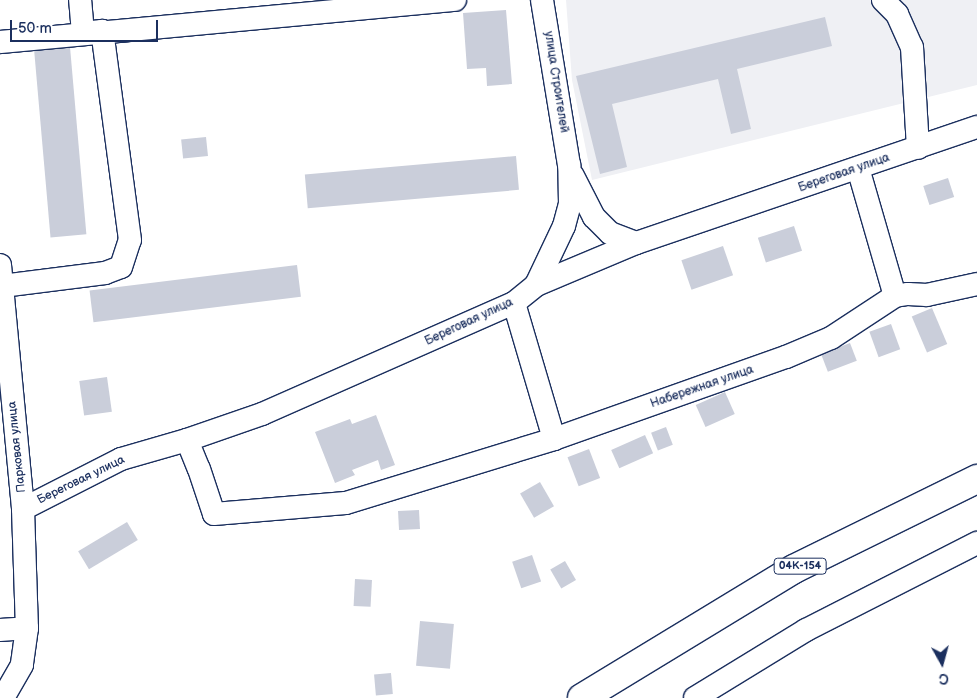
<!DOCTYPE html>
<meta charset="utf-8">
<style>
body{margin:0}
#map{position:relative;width:977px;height:698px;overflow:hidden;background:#fff;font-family:"Balsamiq Sans",sans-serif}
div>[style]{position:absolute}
.built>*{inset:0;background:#eff0f4}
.building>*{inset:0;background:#caceda;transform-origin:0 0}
.roads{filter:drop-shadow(1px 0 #1b2f5e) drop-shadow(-1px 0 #1b2f5e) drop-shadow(0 1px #1b2f5e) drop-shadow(0 -1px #1b2f5e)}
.minor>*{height:22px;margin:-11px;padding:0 11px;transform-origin:11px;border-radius:11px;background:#fff}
.major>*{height:28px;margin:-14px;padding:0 14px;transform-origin:14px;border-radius:14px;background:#fff}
span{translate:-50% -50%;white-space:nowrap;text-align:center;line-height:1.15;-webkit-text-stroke:4px #fff;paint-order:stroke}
.shield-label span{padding:1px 4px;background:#fff;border:1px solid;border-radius:4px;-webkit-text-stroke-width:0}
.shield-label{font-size:11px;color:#1b2f5e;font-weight:700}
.street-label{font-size:12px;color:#1b2f5e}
.north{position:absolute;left:917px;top:638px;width:50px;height:50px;-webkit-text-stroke:4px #fff;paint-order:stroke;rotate:173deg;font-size:14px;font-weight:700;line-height:20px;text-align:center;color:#1b2f5e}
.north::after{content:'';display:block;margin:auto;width:18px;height:22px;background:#1b2f5e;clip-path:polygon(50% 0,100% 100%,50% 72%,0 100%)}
.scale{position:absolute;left:10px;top:20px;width:148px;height:22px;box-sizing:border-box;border:2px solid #1b2f5e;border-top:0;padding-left:6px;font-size:15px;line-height:18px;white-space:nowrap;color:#1b2f5e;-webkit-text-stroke:4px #fff;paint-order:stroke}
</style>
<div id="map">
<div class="built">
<div style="clip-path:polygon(566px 0,977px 0,977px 85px,592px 180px,572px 80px)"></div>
</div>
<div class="building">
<div style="clip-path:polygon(506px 10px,512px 84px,487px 86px,486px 68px,467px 69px,463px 13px)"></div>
<div style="clip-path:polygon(825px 17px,832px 46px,737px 69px,751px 129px,731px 134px,718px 79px,612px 104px,627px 167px,600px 174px,576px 76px)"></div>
<div style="left:70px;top:47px;width:188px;height:36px;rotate:85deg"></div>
<div style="left:206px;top:137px;width:19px;height:25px;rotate:84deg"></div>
<div style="left:516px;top:156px;width:34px;height:212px;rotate:85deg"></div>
<div style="left:948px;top:178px;width:20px;height:26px;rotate:72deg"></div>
<div style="left:794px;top:226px;width:26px;height:38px;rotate:72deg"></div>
<div style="left:723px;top:246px;width:31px;height:44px;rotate:71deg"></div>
<div style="left:297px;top:265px;width:32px;height:209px;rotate:83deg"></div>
<div style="left:932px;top:308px;width:39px;height:22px;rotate:67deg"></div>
<div style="left:891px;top:324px;width:27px;height:23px;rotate:70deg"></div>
<div style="left:850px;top:343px;width:19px;height:31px;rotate:69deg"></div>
<div style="left:107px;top:377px;width:35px;height:28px;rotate:82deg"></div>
<div style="left:725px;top:392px;width:24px;height:32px;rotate:66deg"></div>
<div style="clip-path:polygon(376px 415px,395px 465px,381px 470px,378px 460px,352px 470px,355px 475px,335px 483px,315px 432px,350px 419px,352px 424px)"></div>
<div style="left:666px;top:427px;width:19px;height:16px;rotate:69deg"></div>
<div style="left:645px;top:435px;width:20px;height:37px;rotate:66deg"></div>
<div style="left:589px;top:449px;width:31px;height:23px;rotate:69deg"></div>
<div style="left:540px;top:482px;width:28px;height:23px;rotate:60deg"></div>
<div style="left:419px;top:510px;width:19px;height:21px;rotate:87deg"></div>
<div style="left:127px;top:522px;width:21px;height:57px;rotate:59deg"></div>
<div style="left:532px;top:555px;width:28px;height:21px;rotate:71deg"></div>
<div style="left:565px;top:561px;width:22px;height:17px;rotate:60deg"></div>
<div style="left:355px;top:579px;width:17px;height:27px;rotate:3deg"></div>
<div style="left:420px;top:621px;width:34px;height:45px;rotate:5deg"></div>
<div style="left:391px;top:673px;width:21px;height:17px;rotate:85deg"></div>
</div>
<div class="roads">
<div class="minor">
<div style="left:883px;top:0;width:20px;rotate:45deg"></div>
<div style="left:897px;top:14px;width:36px;rotate:66deg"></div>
<div style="left:912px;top:47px;width:101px;rotate:86.6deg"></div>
<div style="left:0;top:42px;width:457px;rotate:-5.3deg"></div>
<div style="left:858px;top:168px;width:133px;rotate:73.9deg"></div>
<div style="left:573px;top:176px;width:46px;rotate:62.9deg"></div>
<div style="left:594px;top:217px;width:23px;rotate:45deg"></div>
<div style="left:610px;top:233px;width:28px;rotate:21deg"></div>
<div style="left:0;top:265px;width:245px;rotate:84.6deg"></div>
<div style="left:23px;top:509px;width:119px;rotate:88.1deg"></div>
<div style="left:27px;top:628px;width:37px;rotate:98deg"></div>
<div style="left:22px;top:665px;width:38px;rotate:120deg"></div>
<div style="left:536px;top:285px;width:65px;rotate:-64.6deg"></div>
<div style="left:564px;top:226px;width:23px;rotate:-75deg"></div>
<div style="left:570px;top:204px;width:39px;rotate:-91deg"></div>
<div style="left:569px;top:165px;width:167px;rotate:-99.3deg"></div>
<div style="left:2px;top:286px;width:104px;rotate:-7.2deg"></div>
<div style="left:105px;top:273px;width:17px;rotate:-21deg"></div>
<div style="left:121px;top:267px;width:28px;rotate:-72deg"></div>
<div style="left:130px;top:240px;width:211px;rotate:-97.6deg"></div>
<div style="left:102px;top:31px;width:19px;rotate:174deg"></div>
<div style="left:83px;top:33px;width:33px;rotate:-95deg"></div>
<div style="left:514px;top:303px;width:142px;rotate:73.6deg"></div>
<div style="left:554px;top:439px;width:246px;rotate:-19.5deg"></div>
<div style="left:786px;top:357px;width:49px;rotate:-22.9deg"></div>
<div style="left:831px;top:338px;width:77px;rotate:-33.3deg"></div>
<div style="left:895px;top:296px;width:13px;rotate:-9deg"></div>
<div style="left:908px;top:294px;width:19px;rotate:3deg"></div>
<div style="left:927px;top:295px;width:51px;rotate:-12.4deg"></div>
<div style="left:187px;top:440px;width:31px;rotate:68deg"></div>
<div style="left:199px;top:469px;width:47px;rotate:71.6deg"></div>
<div style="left:214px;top:514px;width:132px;rotate:-4.8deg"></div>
<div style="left:346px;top:503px;width:218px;rotate:-17.1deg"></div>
<div style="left:23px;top:509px;width:110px;rotate:-27deg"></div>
<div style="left:121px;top:459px;width:69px;rotate:-16.1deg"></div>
<div style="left:187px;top:440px;width:79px;rotate:-19.1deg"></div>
<div style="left:262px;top:414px;width:275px;rotate:-23.8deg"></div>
<div style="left:514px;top:303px;width:28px;rotate:-39deg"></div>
<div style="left:536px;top:285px;width:108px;rotate:-22.8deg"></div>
<div style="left:636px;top:243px;width:360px;rotate:-18.8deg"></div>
<div style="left:0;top:630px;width:27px;rotate:-4deg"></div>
<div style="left:695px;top:698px;width:130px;rotate:-31.5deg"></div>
<div style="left:806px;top:630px;width:192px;rotate:-27deg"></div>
</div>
<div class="major">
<div style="left:582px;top:698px;width:248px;rotate:-31.3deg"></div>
<div style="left:794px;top:569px;width:204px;rotate:-26.2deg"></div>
</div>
</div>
<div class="shield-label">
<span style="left:800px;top:566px">04К-154</span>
</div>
<div class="street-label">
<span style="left:556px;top:82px;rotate:81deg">улица Строителей</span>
<span style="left:844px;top:173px;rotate:-19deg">Береговая улица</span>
<span style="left:469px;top:322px;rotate:-25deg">Береговая улица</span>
<span style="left:702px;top:387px;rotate:-19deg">Набережная улица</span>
<span style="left:17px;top:447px;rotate:-96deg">Парковая улица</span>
<span style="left:81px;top:480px;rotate:-26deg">Береговая улица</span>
</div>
<div class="north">С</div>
<div class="scale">50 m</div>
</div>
